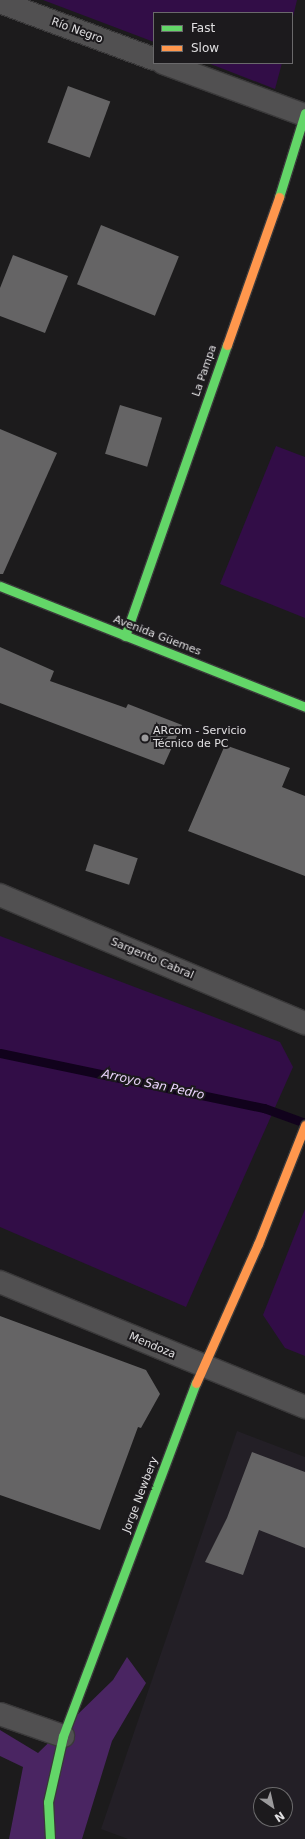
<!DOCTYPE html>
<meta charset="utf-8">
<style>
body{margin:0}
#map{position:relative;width:305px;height:1839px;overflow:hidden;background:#1c1b1c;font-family:"DejaVu Sans",sans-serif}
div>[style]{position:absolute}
.built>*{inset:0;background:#231f26}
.green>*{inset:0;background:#320d47}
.forest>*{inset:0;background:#4a2562}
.stream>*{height:9px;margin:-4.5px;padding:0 4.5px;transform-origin:4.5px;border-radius:4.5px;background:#11021c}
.building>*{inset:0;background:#656465;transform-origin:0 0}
.roads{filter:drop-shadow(1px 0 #3a393a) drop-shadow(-1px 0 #3a393a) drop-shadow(0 1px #3a393a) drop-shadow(0 -1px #3a393a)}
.street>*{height:22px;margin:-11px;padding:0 11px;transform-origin:11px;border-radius:11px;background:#515051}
.fast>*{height:9px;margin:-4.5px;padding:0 4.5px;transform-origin:4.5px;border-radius:4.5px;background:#63d668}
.slow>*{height:9px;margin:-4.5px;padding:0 4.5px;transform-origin:4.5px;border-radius:4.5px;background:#ff974d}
.dots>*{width:11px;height:11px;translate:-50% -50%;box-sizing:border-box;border:2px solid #1c1a1d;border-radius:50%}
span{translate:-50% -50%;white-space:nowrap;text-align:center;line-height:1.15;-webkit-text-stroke:4px #1c1a1d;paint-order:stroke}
.street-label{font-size:11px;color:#e0dfe1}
.poi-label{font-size:11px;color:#e0dfe1}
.left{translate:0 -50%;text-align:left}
.water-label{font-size:12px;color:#ebd4fd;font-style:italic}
.legend{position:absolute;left:153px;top:12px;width:140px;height:52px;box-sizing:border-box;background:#1c1a1d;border:1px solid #6a696b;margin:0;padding:5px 7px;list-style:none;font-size:12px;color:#e0dfe1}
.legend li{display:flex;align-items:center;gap:8px;height:20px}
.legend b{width:20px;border:1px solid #6a696b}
.north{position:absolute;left:253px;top:1787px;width:40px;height:40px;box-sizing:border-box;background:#1c1a1d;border:1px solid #6a696b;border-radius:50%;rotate:146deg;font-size:11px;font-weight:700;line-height:16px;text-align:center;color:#e0dfe1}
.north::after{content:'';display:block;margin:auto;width:14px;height:18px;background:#9b9a9c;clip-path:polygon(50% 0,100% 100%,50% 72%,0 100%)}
</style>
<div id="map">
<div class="built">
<div style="clip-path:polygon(evenodd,237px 1431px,305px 1457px,305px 1839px,128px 1839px,101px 1829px,237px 1431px,261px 1795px,285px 1795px,285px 1819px,261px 1819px,261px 1795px)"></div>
</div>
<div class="green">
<div style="clip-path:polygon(43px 0,297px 0,292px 21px,292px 13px,154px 13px,154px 42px)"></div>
<div style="clip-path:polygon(208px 63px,282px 63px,275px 89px)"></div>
<div style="clip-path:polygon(276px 446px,305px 457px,305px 618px,220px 584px)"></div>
<div style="clip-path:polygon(0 936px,280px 1042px,293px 1067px,186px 1307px,0 1227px)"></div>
<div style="clip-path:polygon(305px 1209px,305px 1356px,285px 1348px,263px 1315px)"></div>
</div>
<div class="forest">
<div style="clip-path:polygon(127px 1657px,146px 1683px,112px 1741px,82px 1839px,9px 1839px,23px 1767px,0 1756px,0 1730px,38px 1753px,113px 1680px)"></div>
</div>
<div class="stream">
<div style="left:0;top:1053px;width:270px;rotate:11.8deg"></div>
<div style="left:264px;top:1108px;width:44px;rotate:20.1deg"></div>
</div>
<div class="building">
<div style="left:68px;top:86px;width:45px;height:60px;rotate:20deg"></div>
<div style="left:101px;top:225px;width:84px;height:64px;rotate:22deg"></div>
<div style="clip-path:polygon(13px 255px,68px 276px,45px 333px,0 316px,0 288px)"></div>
<div style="left:120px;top:405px;width:44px;height:51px;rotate:17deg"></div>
<div style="clip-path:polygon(0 429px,57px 453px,3px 574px,0 574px)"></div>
<div style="clip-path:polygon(0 647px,54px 671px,50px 681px,126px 708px,128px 704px,182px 725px,164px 765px,0 703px)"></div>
<div style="clip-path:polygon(225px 745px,290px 768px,282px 787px,305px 796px,305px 876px,188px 831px)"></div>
<div style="left:94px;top:844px;width:46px;height:28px;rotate:18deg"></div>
<div style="clip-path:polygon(0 1316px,146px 1370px,160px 1394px,141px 1428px,138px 1427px,100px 1530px,0 1495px)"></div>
<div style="clip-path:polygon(252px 1452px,305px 1472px,305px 1548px,259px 1530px,243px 1575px,205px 1562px,227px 1518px)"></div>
</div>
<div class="roads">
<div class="street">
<div style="left:0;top:2px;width:164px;rotate:20.3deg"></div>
<div style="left:163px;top:63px;width:150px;rotate:20.2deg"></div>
<div style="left:0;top:895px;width:331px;rotate:22.8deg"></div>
<div style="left:0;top:1282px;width:330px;rotate:22.3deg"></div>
<div style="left:0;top:1714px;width:67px;rotate:19.2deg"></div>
</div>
<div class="fast">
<div style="left:279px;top:197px;width:88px;rotate:-72.8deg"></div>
<div style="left:0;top:586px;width:328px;rotate:21.6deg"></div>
<div style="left:125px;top:636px;width:308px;rotate:-70.7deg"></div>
<div style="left:50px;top:1839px;width:37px;rotate:-93deg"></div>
<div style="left:48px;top:1802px;width:68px;rotate:-77.2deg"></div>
<div style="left:63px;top:1736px;width:377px;rotate:-69.4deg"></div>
</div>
<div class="slow">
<div style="left:227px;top:345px;width:157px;rotate:-70.6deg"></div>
<div style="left:196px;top:1383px;width:152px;rotate:-66deg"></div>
<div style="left:258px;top:1244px;width:128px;rotate:-68.4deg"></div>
</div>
</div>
<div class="dots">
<div style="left:145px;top:738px;background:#9b9a9c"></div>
</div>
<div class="street-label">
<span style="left:77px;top:31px;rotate:20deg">Río Negro</span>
<span style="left:205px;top:371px;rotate:-71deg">La Pampa</span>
<span style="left:157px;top:636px;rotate:21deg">Avenida Güemes</span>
<span style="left:152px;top:959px;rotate:23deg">Sargento Cabral</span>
<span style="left:152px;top:1346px;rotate:23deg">Mendoza</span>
<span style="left:141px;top:1495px;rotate:-69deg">Jorge Newbery</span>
</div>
<div class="poi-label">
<span class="left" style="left:153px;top:738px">ARcom - Servicio<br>Técnico de PC</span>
</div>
<div class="water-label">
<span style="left:153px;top:1085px;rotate:12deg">Arroyo San Pedro</span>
</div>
<ul class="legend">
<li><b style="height:5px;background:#63d668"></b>Fast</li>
<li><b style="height:5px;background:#ff974d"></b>Slow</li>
</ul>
<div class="north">N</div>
</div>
